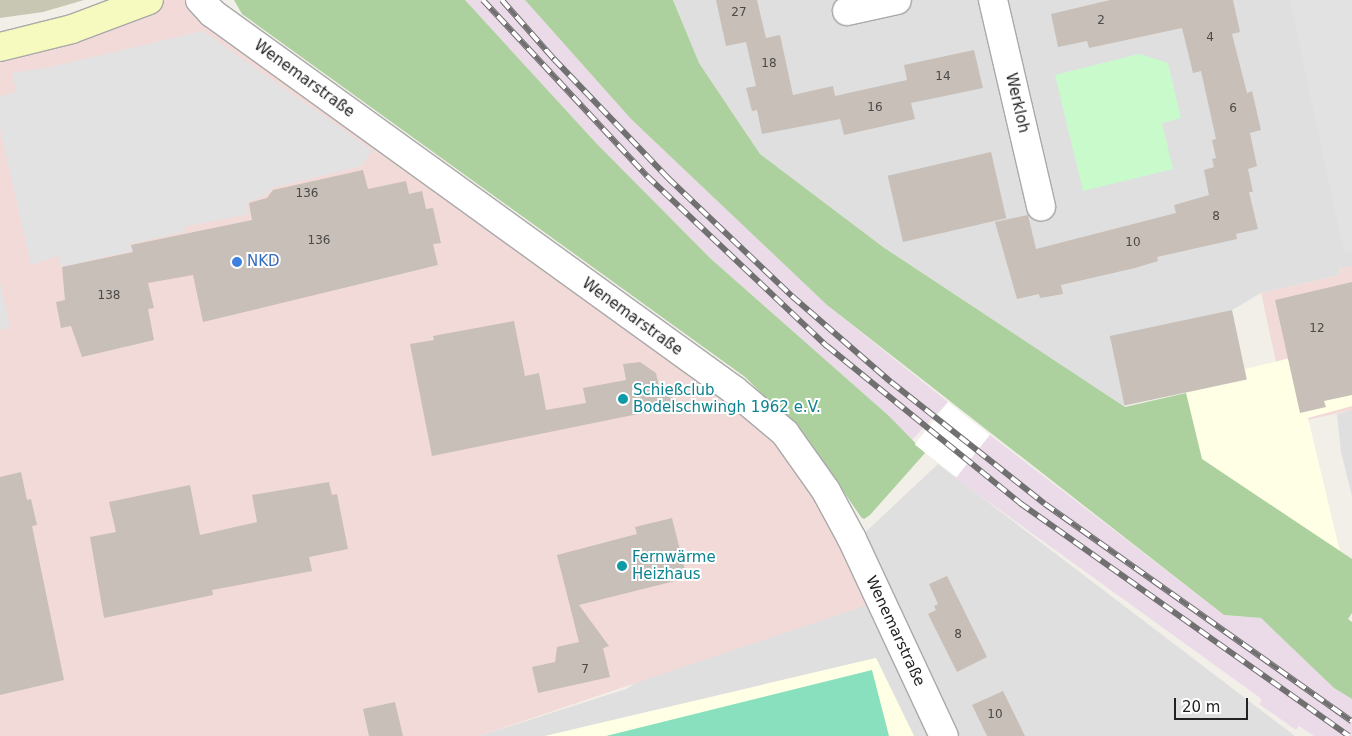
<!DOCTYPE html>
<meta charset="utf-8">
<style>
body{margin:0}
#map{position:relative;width:1352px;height:736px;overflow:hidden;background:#f2efe9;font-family:"DejaVu Sans",sans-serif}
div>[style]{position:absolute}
.residential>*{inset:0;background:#e0dfdf}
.commercial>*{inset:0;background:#f2dad9}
.industrial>*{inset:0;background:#ebdbe8}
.education>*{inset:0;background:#ffffe5}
.construction>*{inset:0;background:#c7c7b4}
.forest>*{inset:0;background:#add19e}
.park>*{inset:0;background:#c8facc}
.pitch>*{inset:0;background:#88e0be}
.parking>*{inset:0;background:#e2e2e2}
.pier>*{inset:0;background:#fff;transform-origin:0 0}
.building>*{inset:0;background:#c7bfb8;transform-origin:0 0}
.roads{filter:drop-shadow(1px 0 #a9a9a9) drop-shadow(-1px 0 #a9a9a9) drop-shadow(0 1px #a9a9a9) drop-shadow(0 -1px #a9a9a9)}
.street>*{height:28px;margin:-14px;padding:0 14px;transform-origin:14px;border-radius:14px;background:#fff}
.secondary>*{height:28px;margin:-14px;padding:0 14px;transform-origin:14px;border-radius:14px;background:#f7fabf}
.rail>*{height:5.5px;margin-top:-2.75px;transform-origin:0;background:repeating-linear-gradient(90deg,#fff 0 11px,#707070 0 22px);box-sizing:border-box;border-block:1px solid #707070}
.dots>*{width:14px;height:14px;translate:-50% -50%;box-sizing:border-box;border:2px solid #fff;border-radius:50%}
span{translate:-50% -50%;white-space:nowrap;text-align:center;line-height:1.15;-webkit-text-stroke:4px #fff;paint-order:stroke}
.number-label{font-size:12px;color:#4b4948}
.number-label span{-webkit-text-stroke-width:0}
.street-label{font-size:15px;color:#222}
.shop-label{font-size:15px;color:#366cbe}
.left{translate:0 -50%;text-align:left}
.culture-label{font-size:15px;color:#0d838f}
.scale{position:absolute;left:1174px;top:698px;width:74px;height:22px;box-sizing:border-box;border:2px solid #222;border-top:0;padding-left:6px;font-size:15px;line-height:18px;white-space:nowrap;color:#222;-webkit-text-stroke:4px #fff;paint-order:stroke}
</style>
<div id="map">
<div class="residential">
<div style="clip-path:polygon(673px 0,1352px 0,1352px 266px,1339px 269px,1340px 275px,1261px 293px,1232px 310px,1110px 338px,1125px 407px,883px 247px,760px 154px,699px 63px)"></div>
<div style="clip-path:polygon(1352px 410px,1352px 496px,1341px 452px,1337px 414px)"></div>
<div style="clip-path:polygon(938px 464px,1295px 736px,914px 736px,876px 658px,545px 736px,479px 736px,626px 689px,857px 540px)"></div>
</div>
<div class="commercial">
<div style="clip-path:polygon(149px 0,200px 0,785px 433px,882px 600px,479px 736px,0 736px,0 47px)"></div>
<div style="clip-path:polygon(1352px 266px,1352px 410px,1298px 422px,1287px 413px,1261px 293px,1340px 275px,1339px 269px)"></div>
</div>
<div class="industrial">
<div style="clip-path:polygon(465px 0,525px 0,631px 119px,827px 305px,948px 402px,911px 441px,889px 416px,710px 258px,597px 144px)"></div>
<div style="clip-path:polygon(990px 435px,1224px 615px,1261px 618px,1334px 688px,1352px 699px,1352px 736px,1314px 736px,1299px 726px,1296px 730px,1259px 704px,1262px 700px,1259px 697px,954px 477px)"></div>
</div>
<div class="education">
<div style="clip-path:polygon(1352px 343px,1352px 406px,1308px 418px,1340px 552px,1202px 459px,1186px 393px,1247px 379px,1245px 369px)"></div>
<div style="clip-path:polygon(876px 658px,914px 736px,545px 736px)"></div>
</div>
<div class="construction">
<div style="clip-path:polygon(0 0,84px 0,43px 12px,0 18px)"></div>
</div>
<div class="forest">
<div style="clip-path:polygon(234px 0,465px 0,597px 144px,710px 258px,889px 416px,925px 453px,870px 515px,864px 519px,861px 517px,806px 437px,745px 377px,242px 14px)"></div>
<div style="clip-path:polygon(525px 0,673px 0,699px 63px,760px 154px,883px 247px,1125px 407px,1186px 393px,1202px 459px,1352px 559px,1352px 613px,1348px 619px,1352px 622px,1352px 699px,1334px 688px,1261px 618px,1224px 615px,827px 305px,631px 119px)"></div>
</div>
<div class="park">
<div style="clip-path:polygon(1139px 54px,1168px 63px,1181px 118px,1162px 123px,1173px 169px,1083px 191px,1055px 75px)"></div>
</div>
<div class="pitch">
<div style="clip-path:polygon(872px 670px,889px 736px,606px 736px)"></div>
</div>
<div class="parking">
<div style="clip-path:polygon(1290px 0,1352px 0,1352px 251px,1344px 253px)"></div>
<div style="clip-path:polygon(203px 31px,372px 150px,362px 166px,272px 188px,265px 196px,247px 202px,249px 214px,184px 227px,185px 232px,130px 244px,132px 251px,61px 267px,59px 256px,31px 265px,0 128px,0 96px,16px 92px,12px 73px,50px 67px)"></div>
<div style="clip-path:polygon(0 283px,10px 328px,0 330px)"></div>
</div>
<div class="pier">
<div style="left:948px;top:402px;width:53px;height:54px;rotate:38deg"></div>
</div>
<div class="building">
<div style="clip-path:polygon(716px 0,757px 0,766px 38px,780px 35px,793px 95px,833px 86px,835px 96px,907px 80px,904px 65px,974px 50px,983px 88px,911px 103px,915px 119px,844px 135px,840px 119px,762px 134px,757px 110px,752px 111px,746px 88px,756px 86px,746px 42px,726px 46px)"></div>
<div style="clip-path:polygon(1110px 0,1233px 0,1240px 32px,1232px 34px,1247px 93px,1252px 91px,1261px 130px,1250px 133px,1257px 166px,1248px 169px,1253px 192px,1249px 192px,1258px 229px,1236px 234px,1237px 239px,1157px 257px,1158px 261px,1135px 268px,1061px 285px,1063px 294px,1040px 298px,1039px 294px,1017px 299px,995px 222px,1028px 215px,1036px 249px,1176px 213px,1174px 205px,1209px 195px,1204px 170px,1214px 167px,1212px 159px,1216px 158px,1212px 140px,1216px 139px,1201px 71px,1193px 73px,1182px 28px,1089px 48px,1087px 41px,1058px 47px,1051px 14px)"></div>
<div style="left:991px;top:152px;width:68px;height:106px;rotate:77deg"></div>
<div style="clip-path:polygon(363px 170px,368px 189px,406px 181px,409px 194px,422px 191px,426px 209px,433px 208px,441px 243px,433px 244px,438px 265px,203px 322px,193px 275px,148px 283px,154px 308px,148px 309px,154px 340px,82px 357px,71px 326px,61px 328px,56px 302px,65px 300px,62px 267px,133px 252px,131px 245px,252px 220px,249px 203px,267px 198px,273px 190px)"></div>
<div style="clip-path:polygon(1352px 282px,1352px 395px,1324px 401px,1326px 407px,1300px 413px,1275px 300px)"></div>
<div style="left:1232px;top:310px;width:71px;height:125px;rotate:78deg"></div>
<div style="clip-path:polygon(514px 321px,525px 376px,539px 373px,546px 410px,586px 403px,583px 388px,626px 380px,623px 364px,640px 362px,656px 373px,659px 387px,682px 405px,432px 456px,410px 344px,434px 340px,433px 336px)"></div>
<div style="clip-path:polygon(21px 472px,27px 500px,31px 499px,37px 525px,32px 526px,64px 680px,0 695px,0 477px)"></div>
<div style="clip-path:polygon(329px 482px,332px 495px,337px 494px,348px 549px,309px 557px,312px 571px,212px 590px,213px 595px,104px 618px,90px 537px,116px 532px,109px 502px,190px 485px,200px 535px,257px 522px,252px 495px)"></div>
<div style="clip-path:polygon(672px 518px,687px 578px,579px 605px,609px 646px,603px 648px,610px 677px,538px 693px,532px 667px,555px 662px,557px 647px,579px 642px,557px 555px,637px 534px,635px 527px)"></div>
<div style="clip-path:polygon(947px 576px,987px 657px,957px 672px,928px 614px,936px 610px,934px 606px,938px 604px,929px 584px)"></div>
<div style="clip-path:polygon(1003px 691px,1025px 736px,987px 736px,972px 705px)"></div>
<div style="clip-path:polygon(395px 702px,403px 736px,369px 736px,363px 709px)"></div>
</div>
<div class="roads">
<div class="street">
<div style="left:200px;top:0;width:18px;rotate:47deg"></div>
<div style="left:212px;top:13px;width:644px;rotate:35.84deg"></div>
<div style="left:734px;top:390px;width:67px;rotate:40.1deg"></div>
<div style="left:785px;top:433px;width:71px;rotate:54.7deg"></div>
<div style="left:826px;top:491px;width:55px;rotate:61.6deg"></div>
<div style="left:852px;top:539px;width:217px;rotate:65deg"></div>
<div style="left:993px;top:0;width:212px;rotate:76.9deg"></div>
<div style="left:847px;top:11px;width:51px;rotate:-12.4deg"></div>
</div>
<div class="secondary">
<div style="left:0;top:47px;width:74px;rotate:-14deg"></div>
<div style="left:72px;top:29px;width:82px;rotate:-20.6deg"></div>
</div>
</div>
<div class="rail">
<div style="left:483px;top:0;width:241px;rotate:47deg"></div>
<div style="left:647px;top:176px;width:248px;rotate:43.4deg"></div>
<div style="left:827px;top:346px;width:249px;rotate:39.1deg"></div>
<div style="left:1020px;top:503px;width:403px;rotate:35.3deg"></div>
<div style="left:502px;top:0;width:79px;rotate:48.6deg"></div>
<div style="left:554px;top:59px;width:165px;rotate:46.2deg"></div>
<div style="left:668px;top:178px;width:171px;rotate:43.6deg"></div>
<div style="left:792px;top:296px;width:131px;rotate:41deg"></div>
<div style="left:891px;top:382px;width:196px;rotate:38.4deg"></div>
<div style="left:1045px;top:504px;width:376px;rotate:35.3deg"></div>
</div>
<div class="dots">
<div style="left:237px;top:262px;background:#3f7fe0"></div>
<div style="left:623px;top:399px;background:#0f9aa8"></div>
<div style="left:622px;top:566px;background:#0f9aa8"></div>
</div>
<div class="number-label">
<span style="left:739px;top:13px">27</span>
<span style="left:1101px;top:21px">2</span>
<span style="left:1210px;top:38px">4</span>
<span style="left:769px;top:64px">18</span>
<span style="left:943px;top:77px">14</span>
<span style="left:875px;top:108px">16</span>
<span style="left:1233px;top:109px">6</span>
<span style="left:307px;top:194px">136</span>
<span style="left:1216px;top:217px">8</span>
<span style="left:319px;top:241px">136</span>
<span style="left:1133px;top:243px">10</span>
<span style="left:109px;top:296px">138</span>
<span style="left:1317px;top:329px">12</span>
<span style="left:958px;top:635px">8</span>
<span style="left:585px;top:670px">7</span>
<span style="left:995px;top:715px">10</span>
</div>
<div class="street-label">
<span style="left:304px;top:79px;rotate:36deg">Wenemarstraße</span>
<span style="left:1017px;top:103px;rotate:77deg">Werkloh</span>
<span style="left:632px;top:317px;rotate:36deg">Wenemarstraße</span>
<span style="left:895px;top:631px;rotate:65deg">Wenemarstraße</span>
</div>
<div class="shop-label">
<span class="left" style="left:247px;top:262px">NKD</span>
</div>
<div class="culture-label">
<span class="left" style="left:633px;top:399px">Schießclub<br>Bodelschwingh 1962 e.V.</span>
<span class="left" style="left:632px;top:566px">Fernwärme<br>Heizhaus</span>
</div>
<div class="scale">20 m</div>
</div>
